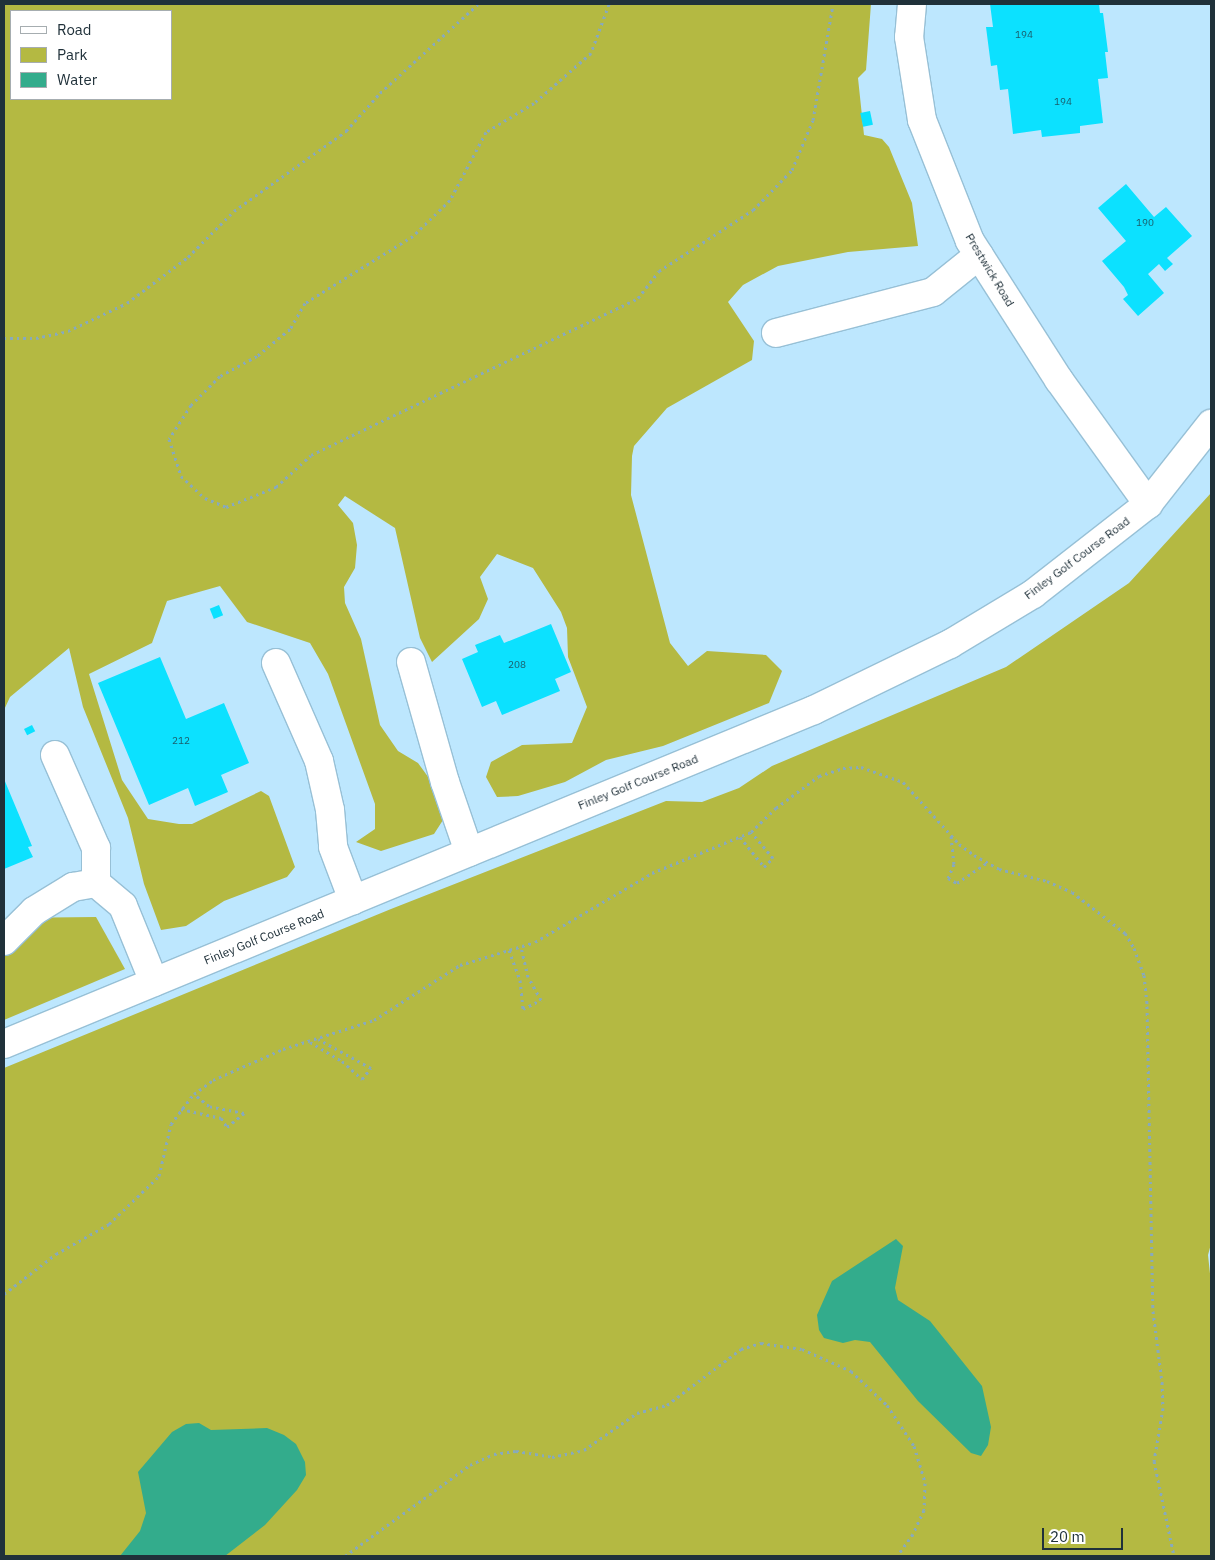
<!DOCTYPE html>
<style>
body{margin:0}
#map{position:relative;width:1215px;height:1560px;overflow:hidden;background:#bde7fe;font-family:"IBM Plex Sans",sans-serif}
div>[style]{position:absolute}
.green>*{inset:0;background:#b4b942}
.water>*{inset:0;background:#33ac8c}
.building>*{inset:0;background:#0ce1ff;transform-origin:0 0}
.path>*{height:3px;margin-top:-1.5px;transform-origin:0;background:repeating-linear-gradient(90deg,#88aabc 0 2.5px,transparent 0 6.5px)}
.roads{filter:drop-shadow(1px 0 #97c0d6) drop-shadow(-1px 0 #97c0d6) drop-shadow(0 1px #97c0d6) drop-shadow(0 -1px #97c0d6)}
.minor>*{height:28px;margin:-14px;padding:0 14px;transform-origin:14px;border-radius:14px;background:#fff}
span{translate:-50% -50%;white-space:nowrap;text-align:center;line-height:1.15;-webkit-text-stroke:4.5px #fff;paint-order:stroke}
.number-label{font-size:10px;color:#1b5d6b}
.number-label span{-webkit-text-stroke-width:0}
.street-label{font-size:12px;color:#20313a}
.frame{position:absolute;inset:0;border:5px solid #20313a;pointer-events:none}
.legend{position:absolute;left:10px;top:10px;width:162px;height:90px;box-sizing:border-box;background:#fff;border:1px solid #a6adb0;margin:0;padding:6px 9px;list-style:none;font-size:15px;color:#20313a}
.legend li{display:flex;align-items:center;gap:10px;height:25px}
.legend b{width:25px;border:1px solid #a6adb0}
.scale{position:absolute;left:1042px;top:1528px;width:81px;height:22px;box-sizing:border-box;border:2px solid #20313a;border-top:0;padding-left:6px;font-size:15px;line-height:18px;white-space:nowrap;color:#20313a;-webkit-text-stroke:4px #fff;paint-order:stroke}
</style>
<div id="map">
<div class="green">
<div style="clip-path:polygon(evenodd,4px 4px,871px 4px,866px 70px,858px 78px,864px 135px,882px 139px,889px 147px,912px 203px,918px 246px,848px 252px,778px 266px,743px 285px,728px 302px,754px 341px,752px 360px,667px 408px,634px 446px,632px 456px,631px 495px,670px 643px,688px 666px,707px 651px,766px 655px,782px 671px,769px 703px,663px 746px,606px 760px,565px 782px,518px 796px,497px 797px,486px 777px,491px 762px,522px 745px,572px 743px,587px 707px,568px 657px,567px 628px,561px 612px,533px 568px,497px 554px,480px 577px,488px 599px,479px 619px,432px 662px,420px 638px,395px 528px,345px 496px,338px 505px,353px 523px,357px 545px,355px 568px,344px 587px,345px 603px,361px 639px,380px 725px,398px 751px,418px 763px,434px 785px,443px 820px,434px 834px,381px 851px,356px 842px,375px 829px,375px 804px,328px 674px,310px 643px,247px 622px,220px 586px,167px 601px,152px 643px,89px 674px,122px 780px,148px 819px,179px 824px,192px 824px,261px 791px,269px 796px,295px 867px,287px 877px,224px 901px,186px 926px,161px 930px,144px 884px,128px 818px,83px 707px,69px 648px,10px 697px,4px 710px,4px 4px,11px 11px,171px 11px,171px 99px,11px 99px,11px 11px)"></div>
<div style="clip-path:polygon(1211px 493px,1211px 1244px,1208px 1255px,1211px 1283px,1211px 1556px,4px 1556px,4px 1068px,391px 909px,666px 801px,702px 802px,739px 788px,772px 766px,1006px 667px,1129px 583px)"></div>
<div style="clip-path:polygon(96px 917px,125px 969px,4px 1020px,4px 918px)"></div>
</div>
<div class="water">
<div style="clip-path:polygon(896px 1239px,903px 1246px,895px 1288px,898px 1300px,930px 1321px,982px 1386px,991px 1427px,988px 1445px,981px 1456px,971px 1453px,918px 1401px,870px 1342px,855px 1340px,843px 1343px,824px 1338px,819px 1330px,817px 1315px,832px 1281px)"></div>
<div style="clip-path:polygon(199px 1423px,211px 1430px,267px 1428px,284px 1435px,296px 1444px,305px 1462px,306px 1475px,297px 1490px,265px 1525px,225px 1556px,120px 1556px,140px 1531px,146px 1513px,138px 1472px,172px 1432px,186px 1424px)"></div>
</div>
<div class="building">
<div style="clip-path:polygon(990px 4px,1099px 4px,1100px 13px,1103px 13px,1108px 52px,1105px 52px,1108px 78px,1098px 79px,1103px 123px,1080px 126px,1080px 133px,1042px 137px,1041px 130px,1013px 134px,1008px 89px,1000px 90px,997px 65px,991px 66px,986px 27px,993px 27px)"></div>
<div style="left:870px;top:111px;width:14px;height:10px;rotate:78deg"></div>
<div style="clip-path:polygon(1126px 184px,1154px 217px,1166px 207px,1192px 236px,1167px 258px,1173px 264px,1165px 271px,1159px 264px,1148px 274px,1164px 293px,1138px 316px,1123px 299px,1128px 295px,1124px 287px,1102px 261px,1126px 241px,1098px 208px)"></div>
<div style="left:219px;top:605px;width:11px;height:10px;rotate:68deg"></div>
<div style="clip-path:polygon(551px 624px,571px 672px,555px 679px,560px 691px,502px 715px,496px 701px,482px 707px,462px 659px,478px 652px,475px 645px,500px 635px,504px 643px)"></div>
<div style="clip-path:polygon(160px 657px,186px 719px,224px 703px,249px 763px,221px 775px,228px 792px,195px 806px,188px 788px,149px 805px,98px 683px)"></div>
<div style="left:32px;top:725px;width:7px;height:9px;rotate:63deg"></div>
<div style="clip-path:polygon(4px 779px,32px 846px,28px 847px,33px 857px,4px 869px)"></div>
</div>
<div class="path">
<div style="left:609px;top:4px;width:52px;rotate:110.2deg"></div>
<div style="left:591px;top:53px;width:76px;rotate:138.7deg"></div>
<div style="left:534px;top:103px;width:56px;rotate:148.9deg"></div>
<div style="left:486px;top:132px;width:77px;rotate:117.9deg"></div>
<div style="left:450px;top:200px;width:52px;rotate:135.8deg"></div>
<div style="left:413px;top:236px;width:127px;rotate:148.2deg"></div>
<div style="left:305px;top:303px;width:30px;rotate:120deg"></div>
<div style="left:290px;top:329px;width:43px;rotate:140.7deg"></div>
<div style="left:257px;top:356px;width:42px;rotate:151.6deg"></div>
<div style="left:220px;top:376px;width:41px;rotate:135deg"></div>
<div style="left:191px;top:405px;width:40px;rotate:122.9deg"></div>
<div style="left:169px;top:439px;width:39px;rotate:72deg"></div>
<div style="left:181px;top:476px;width:33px;rotate:43deg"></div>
<div style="left:205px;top:498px;width:23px;rotate:23deg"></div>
<div style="left:226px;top:507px;width:54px;rotate:-21.8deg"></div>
<div style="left:276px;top:487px;width:47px;rotate:-42.4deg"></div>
<div style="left:311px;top:455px;width:363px;rotate:-25.6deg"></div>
<div style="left:638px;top:298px;width:34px;rotate:-52deg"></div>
<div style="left:659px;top:271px;width:112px;rotate:-33deg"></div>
<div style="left:753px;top:210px;width:56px;rotate:-45.7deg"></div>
<div style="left:792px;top:170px;width:54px;rotate:-67.2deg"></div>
<div style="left:813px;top:120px;width:118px;rotate:-80.2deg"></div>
<div style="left:4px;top:338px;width:32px"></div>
<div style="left:36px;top:338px;width:33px;rotate:-12deg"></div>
<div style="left:68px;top:331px;width:65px;rotate:-25.4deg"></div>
<div style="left:127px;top:303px;width:76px;rotate:-37deg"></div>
<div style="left:188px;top:257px;width:65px;rotate:-45deg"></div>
<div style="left:234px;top:211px;width:138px;rotate:-35.5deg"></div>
<div style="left:346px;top:131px;width:51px;rotate:-48.2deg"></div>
<div style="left:380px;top:93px;width:132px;rotate:-42.2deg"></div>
<div style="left:951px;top:836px;width:28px;rotate:84deg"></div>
<div style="left:954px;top:864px;width:15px;rotate:113deg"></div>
<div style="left:948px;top:878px;width:10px;rotate:29deg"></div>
<div style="left:957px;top:883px;width:36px;rotate:-34deg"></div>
<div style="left:740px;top:837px;width:38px;rotate:51deg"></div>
<div style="left:764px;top:867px;width:13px;rotate:-45deg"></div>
<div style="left:773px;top:858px;width:34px;rotate:-130deg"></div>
<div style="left:509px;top:950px;width:32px;rotate:70deg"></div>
<div style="left:520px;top:980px;width:29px;rotate:84deg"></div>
<div style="left:523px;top:1009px;width:20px;rotate:-27deg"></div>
<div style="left:541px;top:1000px;width:26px;rotate:-119deg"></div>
<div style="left:528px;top:977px;width:32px;rotate:-103deg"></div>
<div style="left:310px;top:1042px;width:37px;rotate:31deg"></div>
<div style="left:342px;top:1061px;width:27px;rotate:42deg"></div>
<div style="left:362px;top:1079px;width:14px;rotate:-51deg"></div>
<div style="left:371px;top:1068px;width:60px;rotate:-151.3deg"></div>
<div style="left:181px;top:1109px;width:41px;rotate:12.7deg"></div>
<div style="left:221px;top:1118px;width:11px;rotate:56deg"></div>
<div style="left:227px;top:1127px;width:22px;rotate:-39deg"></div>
<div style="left:244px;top:1113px;width:36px;rotate:-169deg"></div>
<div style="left:209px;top:1106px;width:19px;rotate:-141deg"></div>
<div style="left:4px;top:1294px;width:66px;rotate:-37.6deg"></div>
<div style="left:56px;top:1254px;width:61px;rotate:-29.5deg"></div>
<div style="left:109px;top:1224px;width:69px;rotate:-43.8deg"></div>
<div style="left:159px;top:1176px;width:53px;rotate:-77deg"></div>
<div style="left:171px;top:1124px;width:38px;rotate:-53deg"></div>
<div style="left:194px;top:1094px;width:24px;rotate:-36deg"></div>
<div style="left:213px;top:1080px;width:77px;rotate:-23.9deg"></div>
<div style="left:283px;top:1049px;width:96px;rotate:-17.7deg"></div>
<div style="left:374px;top:1020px;width:102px;rotate:-32.6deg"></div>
<div style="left:460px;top:965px;width:78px;rotate:-17deg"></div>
<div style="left:535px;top:942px;width:136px;rotate:-30.5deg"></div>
<div style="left:652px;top:873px;width:107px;rotate:-22.5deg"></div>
<div style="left:751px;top:832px;width:35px;rotate:-44deg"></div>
<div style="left:776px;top:808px;width:54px;rotate:-36.7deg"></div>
<div style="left:819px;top:776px;width:25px;rotate:-18deg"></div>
<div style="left:843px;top:768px;width:18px;rotate:-3deg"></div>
<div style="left:861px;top:767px;width:45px;rotate:19.7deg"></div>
<div style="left:903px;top:782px;width:84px;rotate:47.9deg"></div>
<div style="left:959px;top:844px;width:19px;rotate:36deg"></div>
<div style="left:974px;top:855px;width:29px;rotate:29deg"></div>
<div style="left:999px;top:869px;width:49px;rotate:14deg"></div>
<div style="left:1047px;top:881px;width:27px;rotate:24deg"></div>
<div style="left:1072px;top:892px;width:67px;rotate:37.7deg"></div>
<div style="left:1125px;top:933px;width:17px;rotate:59deg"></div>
<div style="left:1134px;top:948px;width:29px;rotate:70deg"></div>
<div style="left:1144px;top:975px;width:31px;rotate:84deg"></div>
<div style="left:1147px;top:1006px;width:305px;rotate:88.9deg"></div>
<div style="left:1153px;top:1311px;width:72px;rotate:82.8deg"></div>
<div style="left:1162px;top:1382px;width:26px;rotate:88deg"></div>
<div style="left:1163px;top:1408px;width:54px;rotate:99.6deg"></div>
<div style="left:1154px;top:1461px;width:97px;rotate:78.1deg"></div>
<div style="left:345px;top:1556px;width:155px;rotate:-36.1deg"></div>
<div style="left:470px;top:1465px;width:26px;rotate:-25deg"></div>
<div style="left:494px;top:1454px;width:22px;rotate:-8deg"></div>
<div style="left:516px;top:1451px;width:36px;rotate:9deg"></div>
<div style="left:552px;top:1457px;width:33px;rotate:-12deg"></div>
<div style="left:584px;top:1450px;width:65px;rotate:-34.9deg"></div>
<div style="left:637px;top:1413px;width:31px;rotate:-15deg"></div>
<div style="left:667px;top:1405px;width:93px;rotate:-37.1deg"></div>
<div style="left:741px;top:1349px;width:21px;rotate:-17deg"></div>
<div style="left:761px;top:1343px;width:41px;rotate:8.3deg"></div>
<div style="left:802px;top:1349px;width:54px;rotate:24.2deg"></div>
<div style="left:851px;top:1371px;width:50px;rotate:43.4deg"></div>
<div style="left:887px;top:1405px;width:49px;rotate:56.6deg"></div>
<div style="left:914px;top:1446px;width:39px;rotate:73deg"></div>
<div style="left:925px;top:1483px;width:27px;rotate:92deg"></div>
<div style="left:924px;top:1510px;width:26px;rotate:115deg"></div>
<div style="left:913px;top:1534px;width:27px;rotate:126deg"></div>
</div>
<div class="roads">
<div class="minor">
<div style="left:912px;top:4px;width:33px;rotate:95deg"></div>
<div style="left:909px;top:37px;width:84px;rotate:81.1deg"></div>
<div style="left:922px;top:120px;width:130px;rotate:68.4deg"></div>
<div style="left:970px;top:241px;width:165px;rotate:57.4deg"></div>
<div style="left:1059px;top:380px;width:153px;rotate:54.3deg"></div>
<div style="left:776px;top:333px;width:162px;rotate:-14.6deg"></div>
<div style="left:933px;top:292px;width:59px;rotate:-38.8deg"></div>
<div style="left:411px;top:662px;width:125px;rotate:74.2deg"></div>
<div style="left:445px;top:782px;width:74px;rotate:71.1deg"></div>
<div style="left:276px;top:663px;width:107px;rotate:66.3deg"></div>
<div style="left:319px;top:761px;width:50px;rotate:77.3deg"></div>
<div style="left:330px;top:810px;width:37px;rotate:85deg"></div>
<div style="left:333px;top:847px;width:57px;rotate:69.3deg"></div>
<div style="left:55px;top:755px;width:102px;rotate:66.2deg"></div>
<div style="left:96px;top:848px;width:35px;rotate:90deg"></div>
<div style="left:4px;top:941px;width:42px;rotate:-45deg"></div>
<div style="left:34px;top:911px;width:46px;rotate:-31.6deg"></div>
<div style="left:73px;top:887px;width:23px;rotate:-10deg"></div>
<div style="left:96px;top:883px;width:35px;rotate:40deg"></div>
<div style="left:123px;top:906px;width:82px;rotate:67.8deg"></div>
<div style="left:4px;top:1044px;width:876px;rotate:-22.41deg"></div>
<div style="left:814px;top:710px;width:151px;rotate:-25.9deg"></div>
<div style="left:950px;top:644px;width:97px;rotate:-31.1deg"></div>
<div style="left:1033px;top:594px;width:146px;rotate:-38deg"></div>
<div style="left:1148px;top:504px;width:102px;rotate:-51.8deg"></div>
</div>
</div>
<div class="number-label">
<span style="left:1024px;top:35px">194</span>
<span style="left:1063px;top:102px">194</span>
<span style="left:1145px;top:223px">190</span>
<span style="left:517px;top:665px">208</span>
<span style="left:181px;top:741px">212</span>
</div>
<div class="street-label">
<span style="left:990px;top:270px;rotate:59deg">Prestwick Road</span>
<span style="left:1077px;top:558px;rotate:-37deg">Finley Golf Course Road</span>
<span style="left:638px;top:782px;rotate:-22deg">Finley Golf Course Road</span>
<span style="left:264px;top:937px;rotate:-22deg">Finley Golf Course Road</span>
</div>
<div class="frame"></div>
<ul class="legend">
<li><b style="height:6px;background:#fff"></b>Road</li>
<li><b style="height:14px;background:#b4b942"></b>Park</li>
<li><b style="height:14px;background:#33ac8c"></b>Water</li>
</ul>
<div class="scale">20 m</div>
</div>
